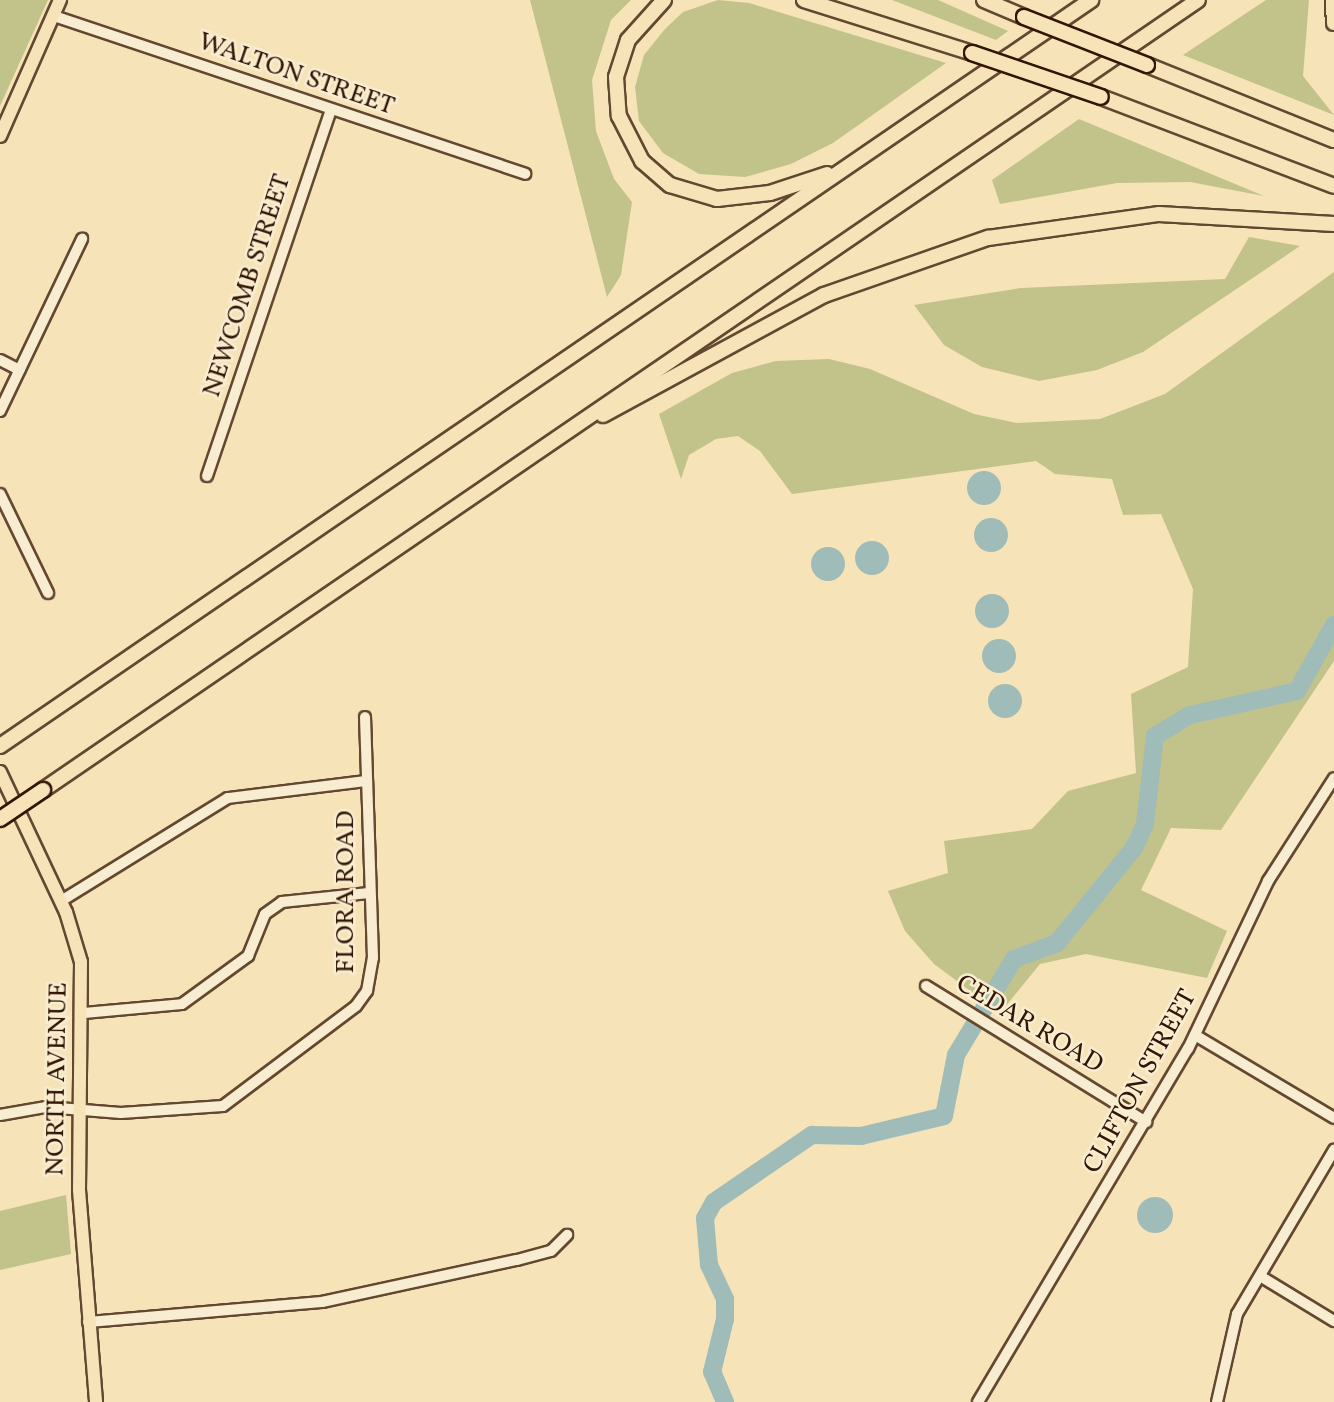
<!DOCTYPE html>
<style>
body{margin:0}
#map{position:relative;width:1334px;height:1402px;overflow:hidden;background:#f6e3b8;font-family:Vollkorn,serif}
div>[style]{position:absolute}
.green>*{inset:0;background:#c2c28b}
.water>*{inset:0;background:#a0bcb8}
.round{border-radius:50%}
.river>*{height:18px;margin:-9px;padding:0 9px;transform-origin:9px;border-radius:9px;background:#a0bcb8}
.roads{filter:drop-shadow(2px 0 #634831) drop-shadow(-2px 0 #634831) drop-shadow(0 2px #634831) drop-shadow(0 -2px #634831)}
.minor>*{height:10px;margin:-5px;padding:0 5px;transform-origin:5px;border-radius:5px;background:#f9edd1}
.major>*{height:12px;margin:-6px;padding:0 6px;transform-origin:6px;border-radius:6px;background:#f6e3b8}
.highway>*{height:14px;margin:-7px;padding:0 7px;transform-origin:7px;border-radius:7px;background:#f6e3b8}
.bridges{filter:drop-shadow(2px 0 #321504) drop-shadow(-2px 0 #321504) drop-shadow(0 2px #321504) drop-shadow(0 -2px #321504)}
.highway-bridge>*{height:14px;margin:-7px;padding:0 7px;transform-origin:7px;border-radius:7px;background:#f6e3b8}
span{translate:-50% -50%;white-space:nowrap;text-align:center;line-height:1.15;-webkit-text-stroke:5px #f9edd1;paint-order:stroke}
.street-label{font-size:26px;color:#321504}
</style>
<div id="map">
<div class="green">
<div style="clip-path:polygon(0 0,48px 0,0 106px)"></div>
<div style="clip-path:polygon(530px 0,631px 0,611px 20px,592px 80px,596px 131px,614px 179px,632px 202px,621px 275px,607px 297px)"></div>
<div style="clip-path:polygon(718px 0,749px 3px,946px 63px,833px 143px,791px 164px,745px 177px,699px 174px,663px 153px,639px 121px,635px 87px,644px 55px,665px 29px,683px 12px)"></div>
<div style="clip-path:polygon(892px 0,938px 0,1008px 31px,996px 40px)"></div>
<div style="clip-path:polygon(1266px 0,1309px 0,1303px 76px,1334px 115px,1183px 55px)"></div>
<div style="clip-path:polygon(1079px 119px,1264px 196px,1190px 182px,1117px 183px,1000px 204px,992px 180px)"></div>
<div style="clip-path:polygon(1249px 237px,1300px 246px,1143px 352px,1097px 370px,1039px 381px,982px 367px,944px 345px,914px 305px,1021px 288px,1225px 279px)"></div>
<div style="clip-path:polygon(1334px 272px,1334px 661px,1221px 830px,1171px 828px,1141px 890px,1227px 931px,1207px 978px,1086px 954px,1040px 964px,1000px 1013px,934px 964px,905px 931px,888px 891px,948px 873px,944px 841px,1032px 829px,1068px 791px,1136px 773px,1131px 694px,1188px 667px,1193px 589px,1161px 514px,1123px 515px,1112px 479px,1055px 474px,1036px 461px,792px 494px,760px 451px,738px 436px,716px 439px,689px 455px,681px 479px,659px 414px,732px 373px,776px 361px,829px 359px,870px 369px,974px 414px,1017px 423px,1100px 419px,1165px 394px)"></div>
<div style="clip-path:polygon(66px 1195px,71px 1254px,0 1270px,0 1211px)"></div>
</div>
<div class="water">
<div class="round" style="left:967px;top:471px;width:34px;height:34px"></div>
<div class="round" style="left:974px;top:518px;width:34px;height:34px"></div>
<div class="round" style="left:855px;top:541px;width:34px;height:34px"></div>
<div class="round" style="left:811px;top:547px;width:34px;height:34px"></div>
<div class="round" style="left:975px;top:594px;width:34px;height:34px"></div>
<div class="round" style="left:982px;top:639px;width:34px;height:34px"></div>
<div class="round" style="left:988px;top:684px;width:34px;height:34px"></div>
<div class="round" style="left:1137px;top:1197px;width:36px;height:36px"></div>
</div>
<div class="river">
<div style="left:725px;top:1402px;width:33px;rotate:-113deg"></div>
<div style="left:712px;top:1372px;width:55px;rotate:-76.2deg"></div>
<div style="left:725px;top:1319px;width:20px;rotate:-90deg"></div>
<div style="left:725px;top:1299px;width:38px;rotate:-115deg"></div>
<div style="left:709px;top:1265px;width:47px;rotate:-94.9deg"></div>
<div style="left:705px;top:1218px;width:18px;rotate:-61deg"></div>
<div style="left:714px;top:1202px;width:119px;rotate:-34.4deg"></div>
<div style="left:812px;top:1135px;width:49px;rotate:1.2deg"></div>
<div style="left:861px;top:1136px;width:85px;rotate:-13.5deg"></div>
<div style="left:944px;top:1116px;width:62px;rotate:-78.9deg"></div>
<div style="left:956px;top:1055px;width:112px;rotate:-58.9deg"></div>
<div style="left:1014px;top:959px;width:46px;rotate:-20.4deg"></div>
<div style="left:1057px;top:943px;width:122px;rotate:-51deg"></div>
<div style="left:1134px;top:848px;width:26px;rotate:-65deg"></div>
<div style="left:1145px;top:824px;width:89px;rotate:-83.5deg"></div>
<div style="left:1155px;top:736px;width:41px;rotate:-31deg"></div>
<div style="left:1190px;top:715px;width:110px;rotate:-12.6deg"></div>
<div style="left:1297px;top:691px;width:76px;rotate:-60.7deg"></div>
</div>
<div class="roads">
<div class="minor">
<div style="left:54px;top:16px;width:497px;rotate:18.5deg"></div>
<div style="left:0;top:360px;width:22px;rotate:27deg"></div>
<div style="left:0;top:411px;width:191px;rotate:-64.5deg"></div>
<div style="left:207px;top:476px;width:386px;rotate:-71.3deg"></div>
<div style="left:0;top:494px;width:110px;rotate:64.1deg"></div>
<div style="left:61px;top:901px;width:196px;rotate:-31.7deg"></div>
<div style="left:228px;top:798px;width:140px;rotate:-7deg"></div>
<div style="left:926px;top:986px;width:259px;rotate:31.7deg"></div>
<div style="left:84px;top:1013px;width:98px;rotate:-5.2deg"></div>
<div style="left:182px;top:1004px;width:82px;rotate:-36deg"></div>
<div style="left:248px;top:956px;width:45px;rotate:-68deg"></div>
<div style="left:265px;top:914px;width:21px;rotate:-35deg"></div>
<div style="left:282px;top:902px;width:87px;rotate:-5.9deg"></div>
<div style="left:1195px;top:1035px;width:162px;rotate:30.8deg"></div>
<div style="left:0;top:1115px;width:47px;rotate:-9.9deg"></div>
<div style="left:46px;top:1107px;width:75px;rotate:4.6deg"></div>
<div style="left:121px;top:1113px;width:102px;rotate:-3.9deg"></div>
<div style="left:223px;top:1106px;width:166px;rotate:-36.9deg"></div>
<div style="left:356px;top:1006px;width:19px;rotate:-54deg"></div>
<div style="left:367px;top:991px;width:34px;rotate:-80deg"></div>
<div style="left:373px;top:958px;width:241px;rotate:-91.9deg"></div>
<div style="left:1260px;top:1276px;width:87px;rotate:31.3deg"></div>
<div style="left:88px;top:1322px;width:235px;rotate:-4.9deg"></div>
<div style="left:322px;top:1302px;width:199px;rotate:-12.2deg"></div>
<div style="left:517px;top:1260px;width:35px;rotate:-15deg"></div>
<div style="left:551px;top:1251px;width:23px;rotate:-45deg"></div>
<div style="left:978px;top:1402px;width:411px;rotate:-59.3deg"></div>
<div style="left:1188px;top:1049px;width:186px;rotate:-64.5deg"></div>
<div style="left:1268px;top:881px;width:122px;rotate:-57.3deg"></div>
<div style="left:1217px;top:1402px;width:90px;rotate:-77.2deg"></div>
<div style="left:1237px;top:1314px;width:191px;rotate:-59.4deg"></div>
</div>
<div class="major">
<div style="left:0;top:136px;width:149px;rotate:-66.2deg"></div>
<div style="left:0;top:772px;width:155px;rotate:64.8deg"></div>
<div style="left:66px;top:912px;width:52px;rotate:73.3deg"></div>
<div style="left:81px;top:962px;width:228px;rotate:90.5deg"></div>
<div style="left:79px;top:1190px;width:213px;rotate:85.4deg"></div>
</div>
<div class="highway">
<div style="left:664px;top:0;width:54px;rotate:132deg"></div>
<div style="left:628px;top:40px;width:39px;rotate:108deg"></div>
<div style="left:616px;top:77px;width:39px;rotate:86deg"></div>
<div style="left:619px;top:116px;width:51px;rotate:62.9deg"></div>
<div style="left:642px;top:161px;width:37px;rotate:41deg"></div>
<div style="left:670px;top:185px;width:49px;rotate:16.6deg"></div>
<div style="left:717px;top:199px;width:53px;rotate:-6.5deg"></div>
<div style="left:770px;top:193px;width:60px;rotate:-18.4deg"></div>
<div style="left:804px;top:0;width:176px;rotate:17.5deg"></div>
<div style="left:984px;top:0;width:43px;rotate:23deg"></div>
<div style="left:1333px;top:0;width:23px;rotate:88deg"></div>
<div style="left:1147px;top:65px;width:201px;rotate:21.9deg"></div>
<div style="left:1101px;top:97px;width:249px;rotate:20.9deg"></div>
<div style="left:603px;top:415px;width:251px;rotate:-28.5deg"></div>
<div style="left:824px;top:295px;width:174px;rotate:-19.2deg"></div>
<div style="left:988px;top:238px;width:173px;rotate:-8deg"></div>
<div style="left:1159px;top:214px;width:175px;rotate:3.3deg"></div>
<div style="left:0;top:746px;width:1322px;rotate:-34.36deg"></div>
<div style="left:43px;top:790px;width:1399px;rotate:-34.37deg"></div>
</div>
</div>
<div class="bridges">
<div class="highway-bridge">
<div style="left:1024px;top:17px;width:132px;rotate:21.3deg"></div>
<div style="left:972px;top:53px;width:136px;rotate:18.8deg"></div>
<div style="left:0;top:819px;width:52px;rotate:-34deg"></div>
</div>
</div>
<div class="street-label">
<span style="left:296px;top:75px;rotate:19deg">WALTON STREET</span>
<span style="left:248px;top:286px;rotate:-72deg">NEWCOMB STREET</span>
<span style="left:347px;top:892px;rotate:-90deg">FLORA ROAD</span>
<span style="left:1029px;top:1025px;rotate:31deg">CEDAR ROAD</span>
<span style="left:58px;top:1079px;rotate:-89deg">NORTH AVENUE</span>
<span style="left:1141px;top:1082px;rotate:-61deg">CLIFTON STREET</span>
</div>
</div>
